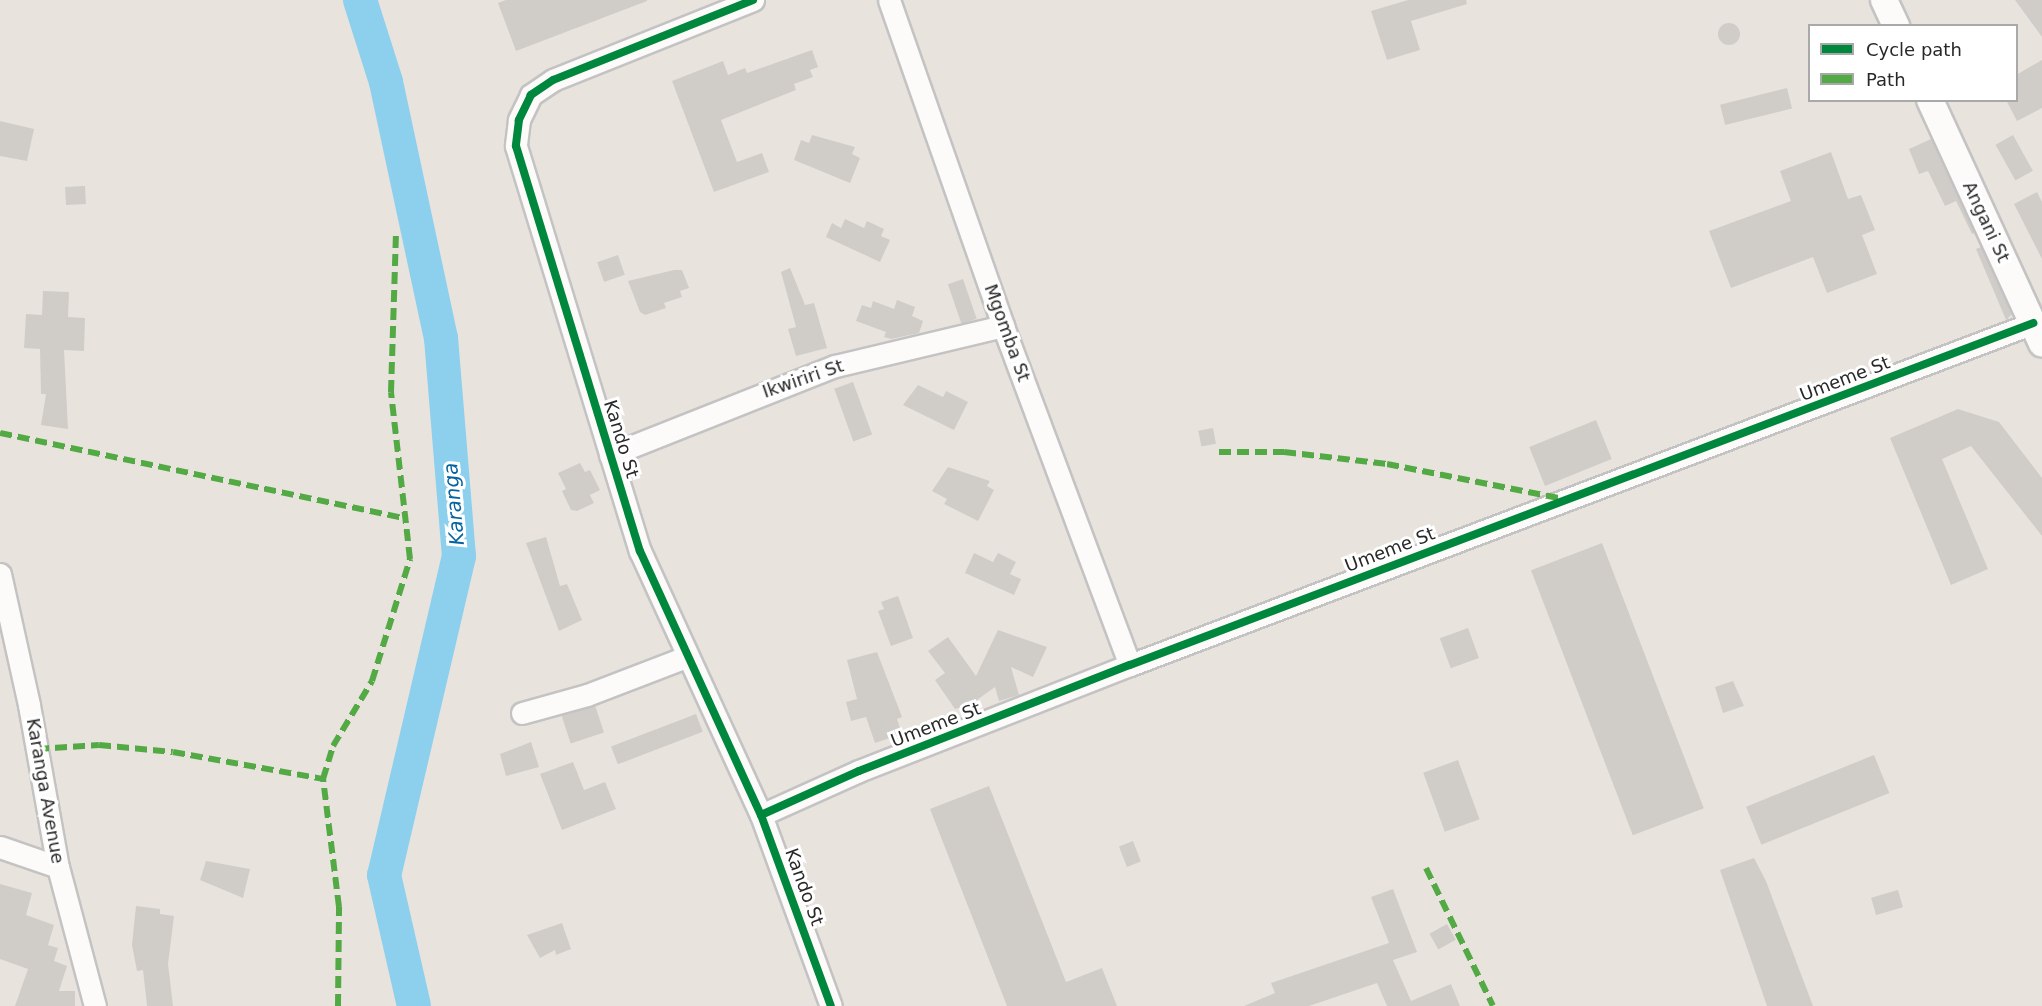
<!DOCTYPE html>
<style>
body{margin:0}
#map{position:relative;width:2042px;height:1006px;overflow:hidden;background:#e8e3dd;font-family:"DejaVu Sans",sans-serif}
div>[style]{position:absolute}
.river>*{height:34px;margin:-17px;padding:0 17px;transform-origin:17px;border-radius:17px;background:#8cd0ee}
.building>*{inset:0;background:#d0cdc9;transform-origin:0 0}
.round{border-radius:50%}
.roads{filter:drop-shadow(2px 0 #c4c3c3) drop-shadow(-2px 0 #c4c3c3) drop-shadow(0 2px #c4c3c3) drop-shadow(0 -2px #c4c3c3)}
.minor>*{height:21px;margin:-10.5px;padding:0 10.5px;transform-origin:10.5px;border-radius:10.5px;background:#fcfbfa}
.tertiary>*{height:26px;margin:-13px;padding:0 13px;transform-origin:13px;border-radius:13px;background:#fcfbfa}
.quiet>*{height:6px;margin-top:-3px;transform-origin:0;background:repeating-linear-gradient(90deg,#53aa44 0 12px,transparent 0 18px)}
.cycleway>*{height:8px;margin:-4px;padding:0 4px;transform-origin:4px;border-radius:4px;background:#00873e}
span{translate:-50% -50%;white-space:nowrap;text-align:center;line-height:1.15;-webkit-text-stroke:6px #fff;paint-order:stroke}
.street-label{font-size:18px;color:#282828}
.water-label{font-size:20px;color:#05639f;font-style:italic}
.legend{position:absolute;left:1808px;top:24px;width:210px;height:78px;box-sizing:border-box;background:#fff;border:2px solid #a9a9a9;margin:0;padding:8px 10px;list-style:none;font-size:18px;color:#282828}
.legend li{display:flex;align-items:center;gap:12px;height:30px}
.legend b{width:30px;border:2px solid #a9a9a9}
</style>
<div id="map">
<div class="river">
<div style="left:360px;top:0;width:86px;rotate:72.4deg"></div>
<div style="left:386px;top:82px;width:262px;rotate:77.9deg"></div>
<div style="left:441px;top:338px;width:219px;rotate:85.3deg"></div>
<div style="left:459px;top:556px;width:328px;rotate:103.2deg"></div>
<div style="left:384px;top:875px;width:134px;rotate:77.1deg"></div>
</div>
<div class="building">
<div style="clip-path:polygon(506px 0,647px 0,647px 1px,516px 51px,498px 3px)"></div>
<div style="clip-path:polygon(1408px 0,1466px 0,1467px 4px,1411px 21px,1420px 50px,1387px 60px,1371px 11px)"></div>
<div style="clip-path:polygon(2015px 0,2042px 0,2042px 37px)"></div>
<div class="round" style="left:1718px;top:23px;width:22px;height:22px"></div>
<div style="clip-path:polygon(812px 50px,818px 67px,810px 70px,813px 77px,794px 84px,796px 90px,721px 120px,737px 162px,762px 153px,769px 172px,714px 192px,672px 81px,723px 61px,728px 75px,745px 68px,747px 73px)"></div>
<div style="clip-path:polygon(2042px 60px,2042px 108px,2017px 121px,2006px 100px,2016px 100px,2016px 75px)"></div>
<div style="left:1787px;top:88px;width:21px;height:69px;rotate:76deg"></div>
<div style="clip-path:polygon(0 121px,34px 129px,27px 161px,0 156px)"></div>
<div style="clip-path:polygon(812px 135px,855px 147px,852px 154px,860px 158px,850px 183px,794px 160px,801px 140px,809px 143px)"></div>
<div style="left:2013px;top:135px;width:41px;height:20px;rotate:61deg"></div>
<div style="clip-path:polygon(1931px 139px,1975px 233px,1972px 234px,1956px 201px,1945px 206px,1928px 171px,1919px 174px,1909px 149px)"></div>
<div style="clip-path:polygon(1831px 152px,1848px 199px,1861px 195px,1875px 230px,1862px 235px,1877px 274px,1827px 293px,1813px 257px,1731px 288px,1709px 231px,1791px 201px,1780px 171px)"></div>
<div style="left:85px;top:186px;width:18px;height:20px;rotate:87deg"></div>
<div style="clip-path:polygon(2037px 192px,2042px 202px,2042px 259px,2014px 204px)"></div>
<div style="clip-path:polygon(845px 219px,864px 228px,867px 221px,884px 229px,881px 236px,890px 240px,880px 262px,826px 237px,832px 223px,841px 228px)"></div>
<div style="clip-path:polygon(1981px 247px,2012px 314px,2006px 320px,1976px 249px)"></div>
<div style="left:618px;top:255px;width:21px;height:22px;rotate:71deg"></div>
<div style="clip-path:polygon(790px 268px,805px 305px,814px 303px,827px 348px,796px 356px,788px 329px,796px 327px,781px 272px)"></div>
<div style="clip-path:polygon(674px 270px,682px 270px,689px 288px,680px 291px,682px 297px,664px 303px,666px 308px,645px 315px,640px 312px,628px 281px)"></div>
<div style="left:963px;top:279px;width:42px;height:16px;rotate:71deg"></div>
<div style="clip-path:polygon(43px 291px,69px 292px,68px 317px,85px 318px,84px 351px,64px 350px,68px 429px,41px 425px,46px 394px,41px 394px,40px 349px,24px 348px,26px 314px,42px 315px)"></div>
<div style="clip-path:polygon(897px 300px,915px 307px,912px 316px,923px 321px,919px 333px,891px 339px,884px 337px,886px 332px,856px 321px,862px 305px,871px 308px,873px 301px,894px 309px)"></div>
<div style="left:853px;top:382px;width:56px;height:20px;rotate:70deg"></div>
<div style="clip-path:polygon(918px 385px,943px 397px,946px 391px,968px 402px,954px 430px,903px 405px)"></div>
<div style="clip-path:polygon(1958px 409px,1999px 422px,2042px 478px,2042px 536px,1971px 446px,1942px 459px,1988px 569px,1951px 585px,1890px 438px)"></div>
<div style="left:1596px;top:420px;width:42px;height:72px;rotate:68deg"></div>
<div style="left:1213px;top:428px;width:16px;height:15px;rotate:79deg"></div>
<div style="clip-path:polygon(580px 463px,585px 472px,590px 470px,600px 490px,590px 495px,594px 503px,577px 511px,571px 510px,562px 491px,566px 489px,558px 473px)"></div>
<div style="clip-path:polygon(948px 467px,990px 481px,987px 486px,994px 490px,978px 521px,944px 504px,947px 499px,932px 491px)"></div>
<div style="clip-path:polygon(546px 537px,560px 586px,567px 584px,582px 620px,559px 631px,526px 543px)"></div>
<div style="left:1602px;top:543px;width:284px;height:76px;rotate:69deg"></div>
<div style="clip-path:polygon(974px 553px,993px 562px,998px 553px,1016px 562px,1010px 574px,1021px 579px,1014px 595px,965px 573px)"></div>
<div style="clip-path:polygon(898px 596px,913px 638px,891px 646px,878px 611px,884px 609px,881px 602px)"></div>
<div style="left:1468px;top:628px;width:32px;height:30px;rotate:70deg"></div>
<div style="clip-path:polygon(998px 630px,1047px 647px,1033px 677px,1011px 667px,1019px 695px,999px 701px,995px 687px,970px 705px,955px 709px,935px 680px,945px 673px,928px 651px,948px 637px,976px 676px)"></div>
<div style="clip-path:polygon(877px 652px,902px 717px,897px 719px,902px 734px,875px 743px,866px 717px,851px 721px,846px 702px,857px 699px,847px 660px)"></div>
<div style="clip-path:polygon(1733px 681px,1744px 706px,1723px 713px,1715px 687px)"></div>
<div style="left:595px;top:705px;width:29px;height:35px;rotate:72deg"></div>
<div style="left:696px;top:714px;width:19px;height:91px;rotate:69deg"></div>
<div style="clip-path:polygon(531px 742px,539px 767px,506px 776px,500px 754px)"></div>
<div style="left:1874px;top:755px;width:41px;height:138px;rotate:68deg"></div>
<div style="left:1458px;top:760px;width:63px;height:37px;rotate:70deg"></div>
<div style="clip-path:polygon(573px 762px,584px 790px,605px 782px,616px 809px,562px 830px,540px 774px)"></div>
<div style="clip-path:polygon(989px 786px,1066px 982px,1102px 968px,1117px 1006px,1007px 1006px,930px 809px)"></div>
<div style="left:1133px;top:841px;width:22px;height:15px;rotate:69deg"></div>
<div style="clip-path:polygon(1754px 858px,1766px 881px,1813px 1006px,1767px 1006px,1720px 870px)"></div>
<div style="clip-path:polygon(206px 861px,250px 869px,243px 898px,200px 880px)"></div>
<div style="clip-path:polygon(0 884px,32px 893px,26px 915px,54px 925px,48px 945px,58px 948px,54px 961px,67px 966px,59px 991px,75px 991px,75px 1006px,15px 1006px,28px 969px,0 959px)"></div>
<div style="clip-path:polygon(1393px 889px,1417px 952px,1393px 960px,1411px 1001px,1451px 984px,1460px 1006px,1387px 1006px,1377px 983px,1309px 1006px,1244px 1006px,1275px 993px,1271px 983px,1389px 943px,1371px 897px)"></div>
<div style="left:1898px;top:890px;width:18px;height:28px;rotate:74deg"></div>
<div style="clip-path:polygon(136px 906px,160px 909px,160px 914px,174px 916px,168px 964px,173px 1006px,147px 1006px,143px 970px,137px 971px,132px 945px)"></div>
<div style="clip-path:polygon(562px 923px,571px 949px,556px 955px,555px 950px,540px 958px,527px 935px)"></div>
<div style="left:1447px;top:924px;width:18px;height:20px;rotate:61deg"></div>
</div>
<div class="roads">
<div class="minor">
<div style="left:753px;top:0;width:215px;rotate:158.2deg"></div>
<div style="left:553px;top:80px;width:27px;rotate:146deg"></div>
<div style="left:531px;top:95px;width:28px;rotate:116deg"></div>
<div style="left:519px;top:120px;width:26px;rotate:97deg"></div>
<div style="left:516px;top:146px;width:424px;rotate:73deg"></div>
<div style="left:640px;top:551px;width:290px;rotate:65.4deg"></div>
<div style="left:761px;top:815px;width:203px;rotate:69.9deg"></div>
<div style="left:889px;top:0;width:345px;rotate:70.7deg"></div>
<div style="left:1003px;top:326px;width:362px;rotate:69.5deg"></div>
<div style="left:610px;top:455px;width:242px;rotate:-21.6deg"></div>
<div style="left:835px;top:366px;width:173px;rotate:-13.4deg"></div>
<div style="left:0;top:574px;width:134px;rotate:77.5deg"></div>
<div style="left:29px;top:705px;width:165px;rotate:79.9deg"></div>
<div style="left:58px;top:867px;width:144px;rotate:75.1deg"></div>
<div style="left:522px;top:713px;width:67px;rotate:-15.5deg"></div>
<div style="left:587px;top:695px;width:106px;rotate:-21deg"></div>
<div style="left:761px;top:815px;width:107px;rotate:-24.2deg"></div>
<div style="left:859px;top:771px;width:291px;rotate:-21.4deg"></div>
<div style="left:1130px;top:665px;width:966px;rotate:-20.74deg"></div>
<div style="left:0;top:847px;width:61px;rotate:19deg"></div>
</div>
<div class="tertiary">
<div style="left:1884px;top:0;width:29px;rotate:65deg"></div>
<div style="left:1930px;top:100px;width:268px;rotate:65.3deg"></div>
</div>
</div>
<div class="quiet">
<div style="left:0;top:433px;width:414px;rotate:11.9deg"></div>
<div style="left:1219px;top:452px;width:65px"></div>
<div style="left:1284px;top:452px;width:104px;rotate:6.6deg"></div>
<div style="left:1387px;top:464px;width:180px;rotate:11.2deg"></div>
<div style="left:37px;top:749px;width:62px;rotate:-3.7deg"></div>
<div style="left:99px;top:745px;width:74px;rotate:5.4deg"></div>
<div style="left:173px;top:752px;width:152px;rotate:10.2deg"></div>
<div style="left:1426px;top:868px;width:153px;rotate:64.1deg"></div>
<div style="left:338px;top:1006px;width:99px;rotate:-89.4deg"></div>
<div style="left:339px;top:907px;width:129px;rotate:-97.1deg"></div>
<div style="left:323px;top:779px;width:34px;rotate:-73deg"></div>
<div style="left:333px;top:746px;width:76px;rotate:-59deg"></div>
<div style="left:372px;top:681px;width:128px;rotate:-72.7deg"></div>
<div style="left:410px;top:559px;width:168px;rotate:-96.5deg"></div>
<div style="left:391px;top:392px;width:160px;rotate:-88.2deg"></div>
</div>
<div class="cycleway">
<div style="left:753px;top:0;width:215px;rotate:158.2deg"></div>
<div style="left:553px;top:80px;width:27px;rotate:146deg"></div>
<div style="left:531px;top:95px;width:28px;rotate:116deg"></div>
<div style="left:519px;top:120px;width:26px;rotate:97deg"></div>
<div style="left:516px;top:146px;width:424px;rotate:73deg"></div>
<div style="left:640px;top:551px;width:290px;rotate:65.4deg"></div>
<div style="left:761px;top:815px;width:203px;rotate:69.9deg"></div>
<div style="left:761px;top:815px;width:107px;rotate:-24.2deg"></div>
<div style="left:859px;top:771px;width:291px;rotate:-21.4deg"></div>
<div style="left:1130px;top:665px;width:966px;rotate:-20.74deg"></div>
</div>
<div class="street-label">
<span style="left:1986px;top:222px;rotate:65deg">Angani St</span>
<span style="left:1007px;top:333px;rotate:70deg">Mgomba St</span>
<span style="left:803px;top:379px;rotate:-19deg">Ikwiriri St</span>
<span style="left:1845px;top:379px;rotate:-21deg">Umeme St</span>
<span style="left:621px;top:439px;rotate:73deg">Kando St</span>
<span style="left:1390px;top:550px;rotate:-21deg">Umeme St</span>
<span style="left:936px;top:725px;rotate:-21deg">Umeme St</span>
<span style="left:45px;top:791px;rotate:80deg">Karanga Avenue</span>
<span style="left:804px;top:887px;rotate:70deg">Kando St</span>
</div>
<div class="water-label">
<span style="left:454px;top:504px;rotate:-95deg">Karanga</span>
</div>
<ul class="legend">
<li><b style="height:8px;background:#00873e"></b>Cycle path</li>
<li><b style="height:8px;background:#53aa44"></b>Path</li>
</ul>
</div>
